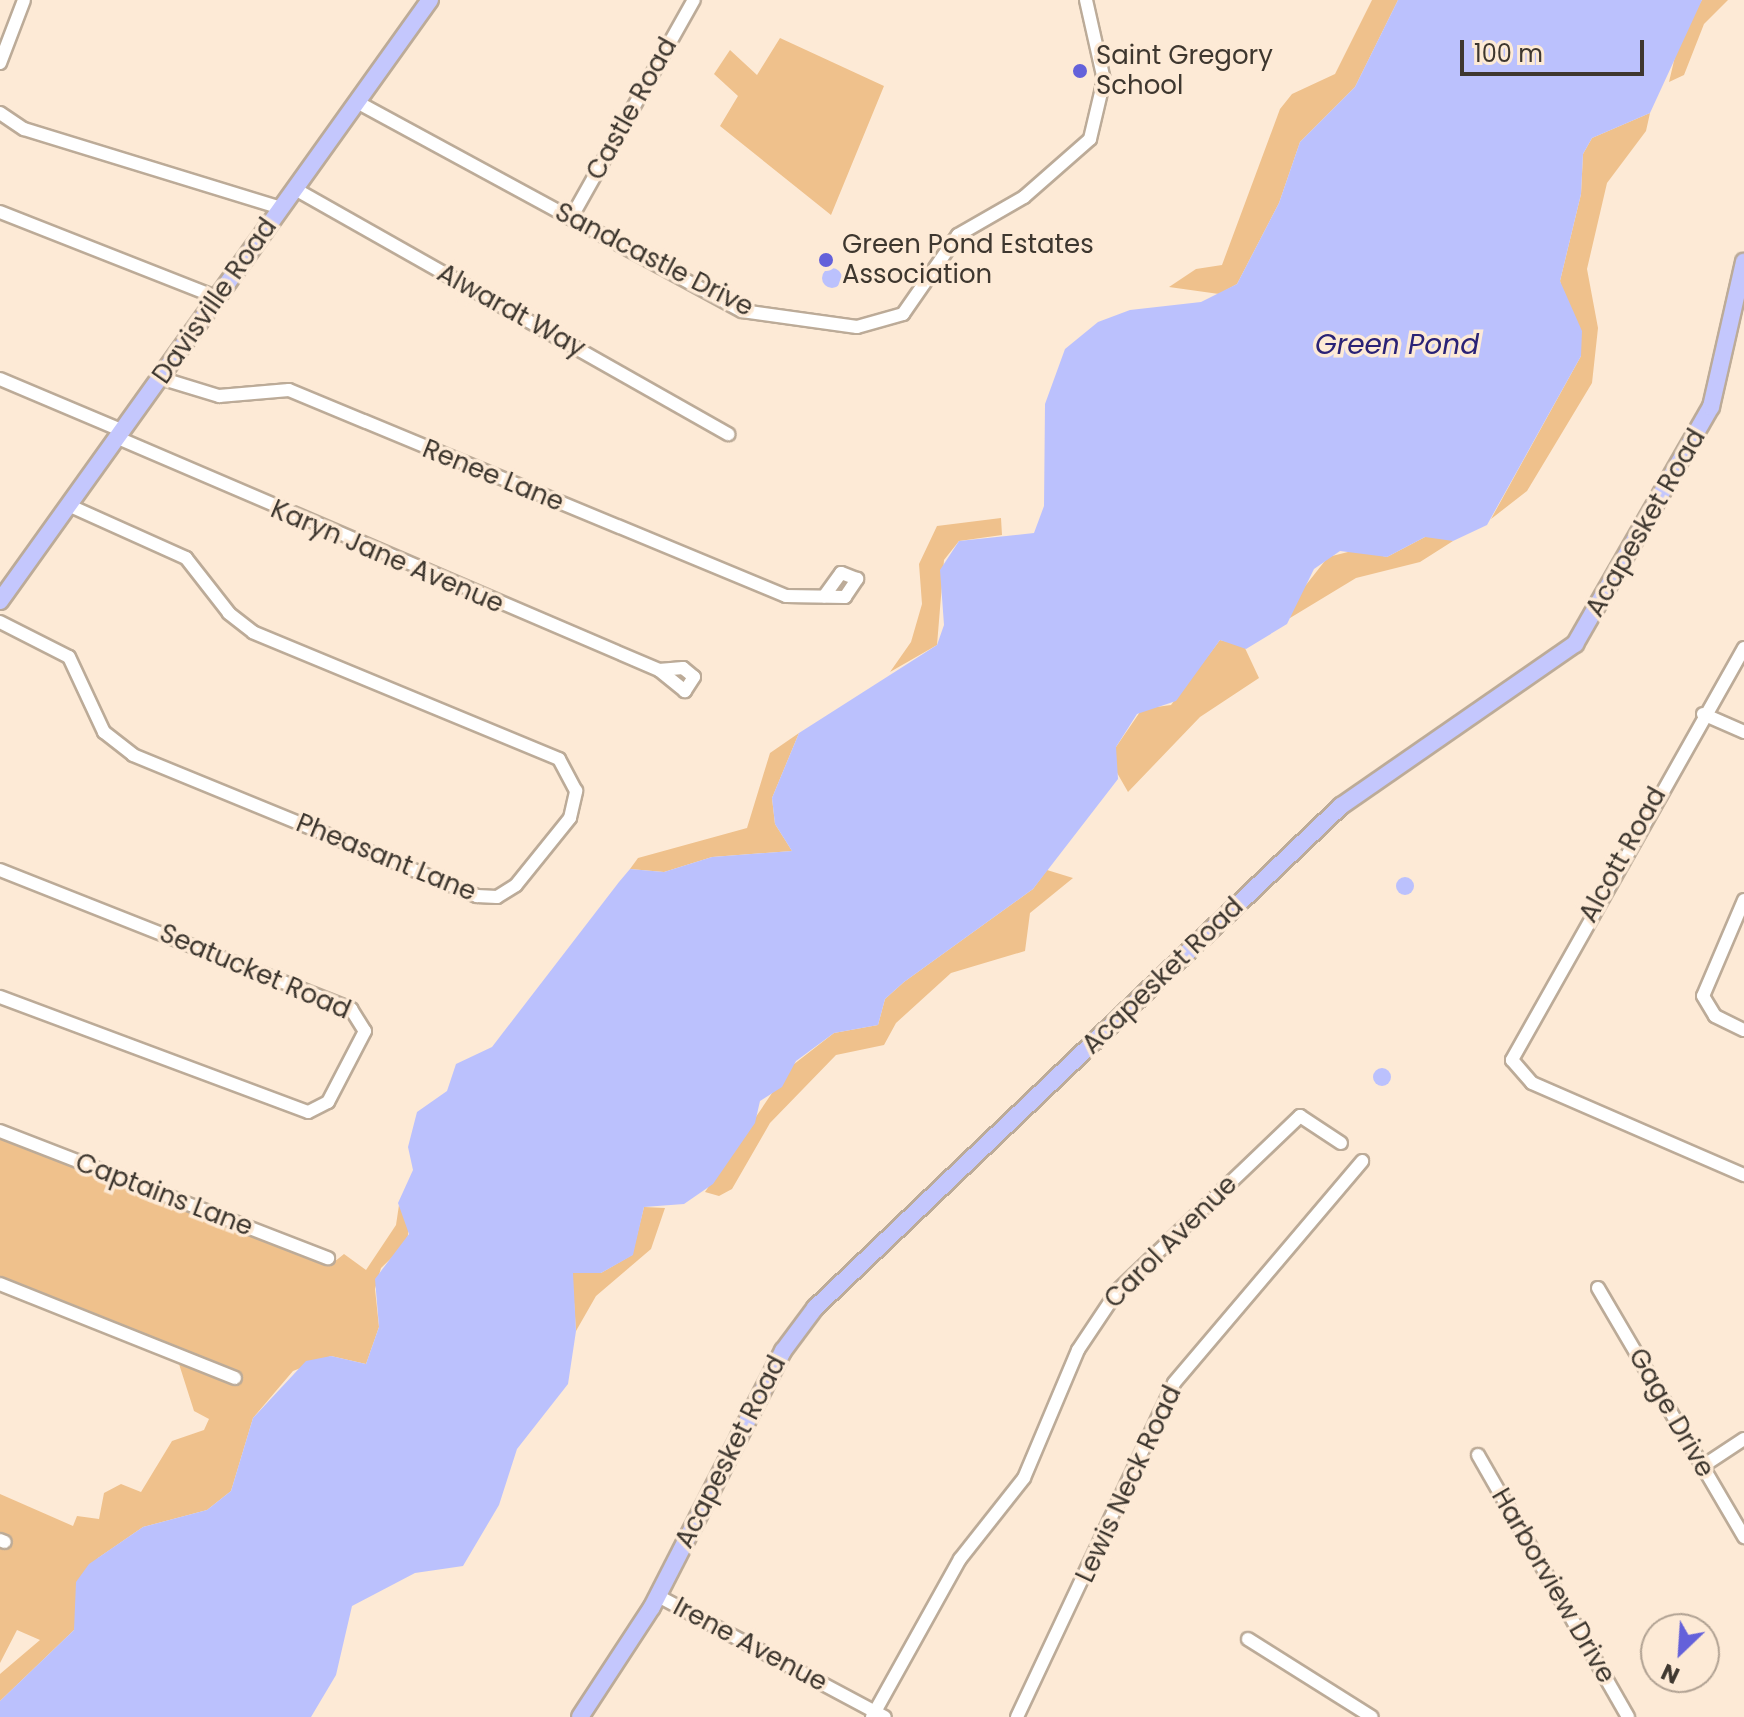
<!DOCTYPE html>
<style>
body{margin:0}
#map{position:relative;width:1744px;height:1717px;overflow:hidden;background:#fdead6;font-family:Poppins,sans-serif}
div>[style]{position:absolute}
.green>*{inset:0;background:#efc18c}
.water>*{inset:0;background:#bbc1fd}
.round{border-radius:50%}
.roads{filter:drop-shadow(2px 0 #bcab98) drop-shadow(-2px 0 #bcab98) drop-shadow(0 2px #bcab98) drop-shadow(0 -2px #bcab98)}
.minor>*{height:12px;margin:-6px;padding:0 6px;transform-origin:6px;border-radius:6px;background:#fff}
.major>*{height:16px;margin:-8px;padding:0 8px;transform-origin:8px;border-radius:8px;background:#c4c7fd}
.dots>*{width:22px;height:22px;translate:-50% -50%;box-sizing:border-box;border:4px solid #fdead6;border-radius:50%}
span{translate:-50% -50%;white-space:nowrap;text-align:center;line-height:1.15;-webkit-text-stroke:7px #fdead6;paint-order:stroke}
.poi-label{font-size:26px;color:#3e372f}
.left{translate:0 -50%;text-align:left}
.street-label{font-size:26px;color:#3e372f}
.water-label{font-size:28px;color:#2a2276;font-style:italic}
.north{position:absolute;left:1640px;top:1613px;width:80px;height:80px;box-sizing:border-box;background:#fdead6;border:2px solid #b1a293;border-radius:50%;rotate:205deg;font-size:22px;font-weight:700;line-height:32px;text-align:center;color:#3e372f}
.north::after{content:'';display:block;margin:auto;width:28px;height:36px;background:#6461da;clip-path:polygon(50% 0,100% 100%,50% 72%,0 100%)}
.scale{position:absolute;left:1460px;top:40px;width:184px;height:36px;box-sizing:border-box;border:4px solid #3e372f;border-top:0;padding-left:10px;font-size:24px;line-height:28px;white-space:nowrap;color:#3e372f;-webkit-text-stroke:6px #fdead6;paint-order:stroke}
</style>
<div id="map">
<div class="green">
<div style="clip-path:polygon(1372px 0,1398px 0,1355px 87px,1300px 142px,1279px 203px,1237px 284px,1219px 294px,1169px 287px,1196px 269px,1222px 265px,1280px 109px,1292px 94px,1335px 74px)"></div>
<div style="clip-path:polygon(1702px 0,1728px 0,1704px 24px,1684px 75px,1669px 82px,1681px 31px)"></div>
<div style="clip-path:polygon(780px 38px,884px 86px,831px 215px,720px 126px,738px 96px,714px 74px,730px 50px,757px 75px)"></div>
<div style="clip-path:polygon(1650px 113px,1646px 131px,1607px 183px,1587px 269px,1598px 328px,1592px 383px,1527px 491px,1491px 519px,1581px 356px,1560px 281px,1581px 194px,1583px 154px,1592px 138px)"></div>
<div style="clip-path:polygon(1001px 518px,1002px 535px,959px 541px,944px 560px,937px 645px,890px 672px,911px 642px,922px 604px,919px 564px,937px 526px)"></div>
<div style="clip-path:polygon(1444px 536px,1453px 541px,1420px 562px,1356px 578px,1290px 618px,1291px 604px,1328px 557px,1356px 550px,1387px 557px,1425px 537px)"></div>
<div style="clip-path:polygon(1220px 640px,1244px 646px,1259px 678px,1200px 717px,1128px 792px,1116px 771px,1116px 747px,1142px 709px,1171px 705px)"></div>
<div style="clip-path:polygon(799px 733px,772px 798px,775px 824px,792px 851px,712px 857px,664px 872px,630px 869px,638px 858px,747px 828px,770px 753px)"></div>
<div style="clip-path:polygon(1047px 870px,1073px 878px,1030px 913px,1025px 951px,951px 973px,896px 1023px,884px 1045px,836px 1055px,770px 1123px,732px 1189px,719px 1196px,705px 1192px,789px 1068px,834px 1033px,878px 1025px,885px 999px,904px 982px,1033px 889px)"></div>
<div style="clip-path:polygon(0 1137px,329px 1266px,344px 1254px,366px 1270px,396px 1225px,399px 1205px,409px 1226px,407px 1243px,381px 1268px,375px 1289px,379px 1327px,366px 1364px,331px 1356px,293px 1371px,253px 1418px,231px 1491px,207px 1510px,143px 1527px,98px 1558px,74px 1630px,0 1701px,0 1674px,40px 1640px,17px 1630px,0 1663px,0 1494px,73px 1526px,77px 1516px,99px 1519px,104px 1493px,121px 1484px,141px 1492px,172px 1441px,204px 1430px,209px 1419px,194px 1411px,179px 1364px,231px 1383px,239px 1376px,0 1279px)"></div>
<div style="clip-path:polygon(644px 1207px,665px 1208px,651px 1249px,596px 1296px,576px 1331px,572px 1273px,601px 1273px,632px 1255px)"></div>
</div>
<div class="water">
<div style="clip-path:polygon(1398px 0,1702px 0,1650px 113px,1592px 138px,1583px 154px,1581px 194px,1560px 281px,1582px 331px,1581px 356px,1487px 525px,1453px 541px,1425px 537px,1387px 557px,1340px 551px,1314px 569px,1287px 624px,1246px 649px,1220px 640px,1176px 701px,1137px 714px,1116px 747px,1118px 779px,1033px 889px,904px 982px,885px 999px,878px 1025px,834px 1033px,796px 1061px,782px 1087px,760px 1101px,755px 1123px,713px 1184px,684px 1204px,644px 1207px,633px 1255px,601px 1273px,573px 1273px,576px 1331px,568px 1384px,517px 1449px,499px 1505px,463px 1566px,415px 1573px,352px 1606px,336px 1675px,311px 1717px,0 1717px,0 1701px,74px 1630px,76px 1582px,89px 1564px,143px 1527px,207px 1510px,231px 1491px,253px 1418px,306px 1361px,331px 1356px,366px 1364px,379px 1327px,375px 1279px,409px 1234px,398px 1203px,413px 1170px,408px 1147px,417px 1112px,447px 1091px,456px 1064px,492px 1047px,619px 882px,630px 869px,664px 872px,712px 857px,792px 851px,775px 824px,772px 798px,799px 733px,937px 645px,944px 625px,940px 570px,959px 541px,1034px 533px,1044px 506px,1045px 404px,1065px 349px,1098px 322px,1130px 310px,1201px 302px,1237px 284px,1279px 203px,1300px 142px,1355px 87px)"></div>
<div class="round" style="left:822px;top:268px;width:20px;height:20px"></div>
<div class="round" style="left:1396px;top:877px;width:18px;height:18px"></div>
<div class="round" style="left:1373px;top:1068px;width:18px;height:18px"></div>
</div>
<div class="roads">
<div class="minor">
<div style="left:0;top:63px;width:67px;rotate:-69.1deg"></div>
<div style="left:357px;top:102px;width:438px;rotate:28.5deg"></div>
<div style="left:742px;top:311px;width:116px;rotate:7.9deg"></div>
<div style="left:857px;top:327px;width:48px;rotate:-15.8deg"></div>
<div style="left:903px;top:314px;width:96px;rotate:-55.2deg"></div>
<div style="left:958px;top:235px;width:76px;rotate:-29.9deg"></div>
<div style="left:1024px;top:197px;width:88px;rotate:-41.3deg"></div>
<div style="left:1090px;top:139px;width:61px;rotate:-76.7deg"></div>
<div style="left:1104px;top:80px;width:82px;rotate:-102.7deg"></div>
<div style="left:0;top:113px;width:29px;rotate:34deg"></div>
<div style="left:24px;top:129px;width:269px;rotate:17.1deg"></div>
<div style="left:295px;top:189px;width:498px;rotate:29.5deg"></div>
<div style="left:0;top:212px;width:234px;rotate:21.5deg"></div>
<div style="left:571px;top:218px;width:250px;rotate:-60.6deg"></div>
<div style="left:160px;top:378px;width:62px;rotate:17deg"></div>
<div style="left:219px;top:396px;width:70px;rotate:-4.9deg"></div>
<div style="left:289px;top:390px;width:538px;rotate:22.51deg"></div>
<div style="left:786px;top:596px;width:59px;rotate:1deg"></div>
<div style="left:845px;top:597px;width:22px;rotate:-56deg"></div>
<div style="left:857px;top:579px;width:17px;rotate:-159deg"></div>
<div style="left:841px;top:573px;width:29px;rotate:126deg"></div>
<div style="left:0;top:379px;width:134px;rotate:22.9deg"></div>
<div style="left:118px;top:438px;width:589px;rotate:23.21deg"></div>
<div style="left:0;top:622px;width:77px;rotate:26.9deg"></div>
<div style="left:69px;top:657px;width:83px;rotate:65deg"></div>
<div style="left:104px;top:732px;width:37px;rotate:38deg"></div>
<div style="left:133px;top:755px;width:372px;rotate:22.3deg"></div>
<div style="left:477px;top:896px;width:20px;rotate:3deg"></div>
<div style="left:497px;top:897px;width:22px;rotate:-32deg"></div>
<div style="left:516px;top:885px;width:86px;rotate:-51.1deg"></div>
<div style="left:570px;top:818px;width:28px;rotate:-77deg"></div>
<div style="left:576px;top:791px;width:36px;rotate:-118deg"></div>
<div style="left:559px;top:759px;width:331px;rotate:-157.5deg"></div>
<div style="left:253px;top:632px;width:31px;rotate:-142deg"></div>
<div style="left:229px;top:613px;width:70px;rotate:-128deg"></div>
<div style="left:186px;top:558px;width:129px;rotate:-155.8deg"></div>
<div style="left:1744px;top:648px;width:473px;rotate:119.4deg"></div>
<div style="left:1512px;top:1060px;width:30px;rotate:49deg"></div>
<div style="left:1532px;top:1083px;width:231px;rotate:23.5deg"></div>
<div style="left:683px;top:668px;width:14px;rotate:39deg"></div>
<div style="left:694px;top:677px;width:17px;rotate:123deg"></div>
<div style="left:685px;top:691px;width:33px;rotate:-141deg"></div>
<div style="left:659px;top:670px;width:24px;rotate:-5deg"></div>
<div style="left:1703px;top:714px;width:45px;rotate:23.7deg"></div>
<div style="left:0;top:870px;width:378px;rotate:21.6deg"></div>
<div style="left:351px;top:1009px;width:26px;rotate:58deg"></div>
<div style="left:365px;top:1031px;width:80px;rotate:117.5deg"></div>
<div style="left:328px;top:1102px;width:22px;rotate:153deg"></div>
<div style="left:308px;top:1112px;width:329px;rotate:-159.5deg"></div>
<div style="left:1744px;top:900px;width:104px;rotate:113.1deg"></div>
<div style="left:1703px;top:996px;width:23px;rotate:59deg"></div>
<div style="left:1715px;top:1016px;width:32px;rotate:26deg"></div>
<div style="left:0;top:1131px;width:352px;rotate:21.2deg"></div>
<div style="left:0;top:1284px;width:253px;rotate:21.8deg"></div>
<div style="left:1598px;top:1288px;width:289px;rotate:59.6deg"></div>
<div style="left:1478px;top:1455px;width:302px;rotate:60.2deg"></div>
<div style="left:1703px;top:1466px;width:49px;rotate:-33.4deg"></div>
<div style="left:0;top:1540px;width:5px;rotate:22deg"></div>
<div style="left:658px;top:1596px;width:257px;rotate:28.1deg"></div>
<div style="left:1248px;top:1639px;width:146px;rotate:32.2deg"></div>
<div style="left:872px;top:1717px;width:181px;rotate:-60.9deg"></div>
<div style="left:960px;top:1559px;width:103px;rotate:-51.7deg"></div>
<div style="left:1024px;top:1478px;width:139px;rotate:-67.1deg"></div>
<div style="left:1078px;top:1350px;width:72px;rotate:-56.3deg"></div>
<div style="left:1118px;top:1290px;width:252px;rotate:-43.7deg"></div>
<div style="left:1300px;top:1116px;width:49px;rotate:33.4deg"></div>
<div style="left:1017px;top:1717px;width:369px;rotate:-64.8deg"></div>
<div style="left:1174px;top:1383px;width:291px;rotate:-49.7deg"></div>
</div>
<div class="major">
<div style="left:0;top:601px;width:739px;rotate:-54.42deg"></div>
<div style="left:580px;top:1717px;width:131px;rotate:-56.8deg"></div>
<div style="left:652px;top:1607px;width:288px;rotate:-62.9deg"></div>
<div style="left:783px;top:1351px;width:54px;rotate:-53.3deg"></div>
<div style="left:815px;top:1308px;width:727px;rotate:-43.66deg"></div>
<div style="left:1341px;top:806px;width:285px;rotate:-34.7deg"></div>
<div style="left:1575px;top:644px;width:273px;rotate:-60.2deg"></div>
<div style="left:1711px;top:407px;width:149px;rotate:-77.2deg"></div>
</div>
</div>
<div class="dots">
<div style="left:1080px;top:71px;background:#6461da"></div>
<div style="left:826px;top:260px;background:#6461da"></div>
</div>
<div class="poi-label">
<span class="left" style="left:1096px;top:71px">Saint Gregory<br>School</span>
<span class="left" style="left:842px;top:260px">Green Pond Estates<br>Association</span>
</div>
<div class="street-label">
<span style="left:632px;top:109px;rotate:-61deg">Castle Road</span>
<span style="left:654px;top:260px;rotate:27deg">Sandcastle Drive</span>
<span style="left:215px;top:301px;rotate:-55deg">Davisville Road</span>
<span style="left:511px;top:311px;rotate:29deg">Alwardt Way</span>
<span style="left:493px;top:476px;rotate:22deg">Renee Lane</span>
<span style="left:1646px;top:523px;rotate:-60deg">Acapesket Road</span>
<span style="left:387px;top:557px;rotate:23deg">Karyn Jane Avenue</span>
<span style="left:1623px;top:855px;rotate:-61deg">Alcott Road</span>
<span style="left:386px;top:858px;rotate:22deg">Pheasant Lane</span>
<span style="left:255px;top:972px;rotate:23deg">Seatucket Road</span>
<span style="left:1163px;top:976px;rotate:-44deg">Acapesket Road</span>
<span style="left:164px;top:1195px;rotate:21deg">Captains Lane</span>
<span style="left:1171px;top:1242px;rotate:-45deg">Carol Avenue</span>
<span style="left:1671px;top:1413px;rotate:60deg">Gage Drive</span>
<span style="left:731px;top:1452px;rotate:-63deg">Acapesket Road</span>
<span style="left:1129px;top:1484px;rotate:-65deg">Lewis Neck Road</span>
<span style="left:1553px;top:1586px;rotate:60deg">Harborview Drive</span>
<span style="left:750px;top:1645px;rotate:28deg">Irene Avenue</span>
</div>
<div class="water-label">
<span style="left:1397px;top:345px">Green Pond</span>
</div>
<div class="north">N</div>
<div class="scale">100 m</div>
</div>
